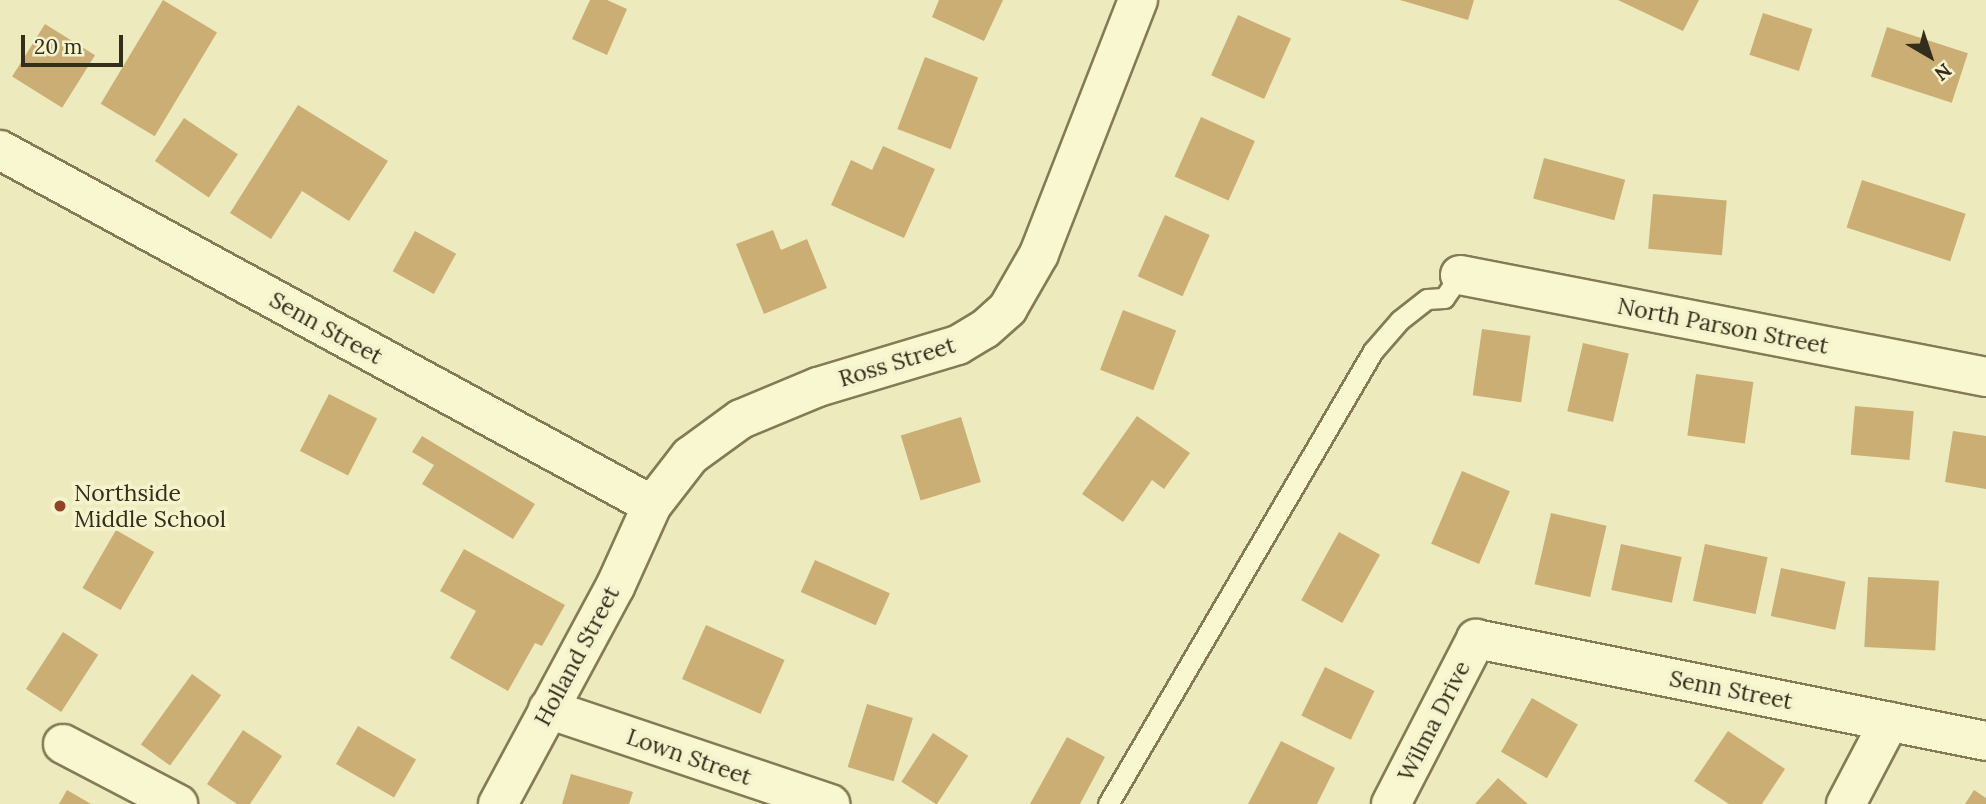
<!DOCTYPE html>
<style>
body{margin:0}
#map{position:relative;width:1986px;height:804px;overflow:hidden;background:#edebbd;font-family:Lora,serif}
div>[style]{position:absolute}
.building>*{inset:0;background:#cbae73;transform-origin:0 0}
.roads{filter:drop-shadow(2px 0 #847b56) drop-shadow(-2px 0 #847b56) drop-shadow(0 2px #847b56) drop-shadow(0 -2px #847b56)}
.lane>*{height:19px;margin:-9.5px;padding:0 9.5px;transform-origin:9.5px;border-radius:9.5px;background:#f8f7d0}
.street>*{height:38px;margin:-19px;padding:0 19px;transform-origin:19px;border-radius:19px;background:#f8f7d0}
.dots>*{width:19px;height:19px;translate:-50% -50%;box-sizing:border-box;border:4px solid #f4f3cc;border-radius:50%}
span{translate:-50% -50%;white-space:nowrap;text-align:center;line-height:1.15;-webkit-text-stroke:7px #f4f3cc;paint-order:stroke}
.street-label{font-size:23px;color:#332d1b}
.poi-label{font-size:23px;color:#332d1b}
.left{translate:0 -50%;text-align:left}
.north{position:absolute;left:1895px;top:21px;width:70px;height:70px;-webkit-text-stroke:5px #f4f3cc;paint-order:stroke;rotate:141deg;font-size:19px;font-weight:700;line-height:28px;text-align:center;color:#332d1b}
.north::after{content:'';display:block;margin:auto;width:24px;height:32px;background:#332d1b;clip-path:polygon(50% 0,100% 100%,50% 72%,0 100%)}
.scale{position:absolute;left:21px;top:35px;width:102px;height:32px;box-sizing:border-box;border:4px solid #332d1b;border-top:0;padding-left:9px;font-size:21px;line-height:24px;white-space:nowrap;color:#332d1b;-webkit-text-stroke:5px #f4f3cc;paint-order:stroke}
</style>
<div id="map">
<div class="building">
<div style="left:163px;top:0;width:63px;height:121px;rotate:31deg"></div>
<div style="clip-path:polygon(590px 0,607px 0,627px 9px,607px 55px,572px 39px)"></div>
<div style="clip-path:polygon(939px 0,1003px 0,984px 41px,932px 17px)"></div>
<div style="clip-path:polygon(1400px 0,1474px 0,1468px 20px)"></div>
<div style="clip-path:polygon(1618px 0,1699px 0,1683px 31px)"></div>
<div style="left:1763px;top:13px;width:52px;height:44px;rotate:18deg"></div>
<div style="left:1238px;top:15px;width:58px;height:66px;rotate:24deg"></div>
<div style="left:45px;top:24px;width:59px;height:62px;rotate:32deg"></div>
<div style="left:1887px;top:27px;width:85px;height:52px;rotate:18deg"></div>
<div style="left:925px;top:57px;width:57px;height:77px;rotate:21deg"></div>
<div style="clip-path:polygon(298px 105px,388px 161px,349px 221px,302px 191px,271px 239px,230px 213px)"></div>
<div style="left:1201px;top:117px;width:59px;height:65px;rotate:24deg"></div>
<div style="left:184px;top:118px;width:65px;height:52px;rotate:34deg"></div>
<div style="clip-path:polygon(883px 146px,935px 169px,904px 238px,831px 205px,851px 160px,872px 170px)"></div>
<div style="left:1544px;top:158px;width:84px;height:42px;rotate:15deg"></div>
<div style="left:1862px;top:180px;width:109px;height:50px;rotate:18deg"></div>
<div style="left:1653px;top:194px;width:74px;height:55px;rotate:5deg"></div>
<div style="left:1165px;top:215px;width:49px;height:67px;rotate:24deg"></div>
<div style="clip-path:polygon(773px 230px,781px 250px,807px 239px,827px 288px,764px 314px,736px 244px)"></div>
<div style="left:415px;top:231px;width:47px;height:46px;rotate:29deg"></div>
<div style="left:1123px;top:310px;width:57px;height:64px;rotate:21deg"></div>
<div style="left:1482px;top:329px;width:49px;height:67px;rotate:8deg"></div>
<div style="left:1583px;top:343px;width:47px;height:70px;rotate:13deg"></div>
<div style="left:1696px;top:374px;width:58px;height:62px;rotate:8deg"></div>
<div style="left:329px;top:394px;width:54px;height:64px;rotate:27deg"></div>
<div style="left:1855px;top:406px;width:59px;height:49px;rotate:5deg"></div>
<div style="clip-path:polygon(1137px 416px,1190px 453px,1164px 489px,1152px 480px,1123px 522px,1082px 494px)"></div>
<div style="left:961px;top:417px;width:68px;height:63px;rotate:73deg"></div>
<div style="clip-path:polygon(1953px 431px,1986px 436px,1986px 489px,1945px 482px)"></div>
<div style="clip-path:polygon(422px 436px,535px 504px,513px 539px,422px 484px,434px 465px,412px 452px)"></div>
<div style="left:1462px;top:471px;width:52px;height:79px;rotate:23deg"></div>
<div style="left:1551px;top:513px;width:57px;height:73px;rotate:13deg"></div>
<div style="left:116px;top:530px;width:44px;height:67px;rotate:30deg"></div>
<div style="left:1339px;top:532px;width:47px;height:78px;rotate:29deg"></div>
<div style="left:1621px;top:544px;width:62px;height:47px;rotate:12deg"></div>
<div style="left:1705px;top:544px;width:64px;height:58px;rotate:12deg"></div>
<div style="clip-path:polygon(464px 549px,565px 605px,542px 646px,535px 643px,508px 691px,450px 658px,476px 611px,440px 591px)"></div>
<div style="left:815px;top:560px;width:82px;height:35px;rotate:24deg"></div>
<div style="left:1781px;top:568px;width:66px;height:49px;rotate:12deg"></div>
<div style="left:1868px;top:577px;width:71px;height:70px;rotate:3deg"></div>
<div style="left:706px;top:625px;width:86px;height:59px;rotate:24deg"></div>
<div style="left:63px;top:632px;width:42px;height:68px;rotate:33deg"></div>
<div style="left:1325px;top:667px;width:55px;height:54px;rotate:26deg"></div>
<div style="left:192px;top:674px;width:36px;height:87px;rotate:36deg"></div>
<div style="left:1532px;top:698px;width:53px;height:62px;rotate:30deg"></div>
<div style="left:867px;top:704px;width:48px;height:66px;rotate:17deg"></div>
<div style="left:358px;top:726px;width:67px;height:44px;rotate:30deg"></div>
<div style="clip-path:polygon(243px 730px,282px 756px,250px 804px,237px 804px,207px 784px)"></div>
<div style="clip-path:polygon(1728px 731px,1785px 769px,1762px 804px,1729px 804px,1694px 781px)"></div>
<div style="left:933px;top:733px;width:42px;height:58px;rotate:33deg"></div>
<div style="clip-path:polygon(1067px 737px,1105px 757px,1080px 804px,1030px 804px)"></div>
<div style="clip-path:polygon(1281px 741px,1335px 768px,1317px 804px,1248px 804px)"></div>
<div style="clip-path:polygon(571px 774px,633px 792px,629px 804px,562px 804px)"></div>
<div style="clip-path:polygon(1498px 778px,1528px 804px,1475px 804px)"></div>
<div style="clip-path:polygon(67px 790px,91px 804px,59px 804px)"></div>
<div style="clip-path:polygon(1974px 790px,1986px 798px,1986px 804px,1965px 804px)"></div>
</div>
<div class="roads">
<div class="lane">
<div style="left:1108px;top:804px;width:525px;rotate:-59.67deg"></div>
<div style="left:1373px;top:351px;width:41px;rotate:-48.9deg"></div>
<div style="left:1400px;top:320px;width:34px;rotate:-38deg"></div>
<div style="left:1427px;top:299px;width:17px;rotate:-3deg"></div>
<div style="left:1444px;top:298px;width:28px;rotate:-55deg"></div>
</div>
<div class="street">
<div style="left:0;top:150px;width:742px;rotate:28.57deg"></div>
<div style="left:1460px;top:275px;width:536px;rotate:10.97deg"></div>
<div style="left:548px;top:709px;width:298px;rotate:18.6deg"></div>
<div style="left:63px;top:744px;width:130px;rotate:27.6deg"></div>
<div style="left:498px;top:804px;width:247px;rotate:-61.7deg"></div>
<div style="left:615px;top:587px;width:90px;rotate:-65.7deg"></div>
<div style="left:652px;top:505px;width:62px;rotate:-52.2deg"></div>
<div style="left:690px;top:456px;width:63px;rotate:-36deg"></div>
<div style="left:741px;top:419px;width:83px;rotate:-22.6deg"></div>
<div style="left:818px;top:387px;width:146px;rotate:-16.7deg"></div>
<div style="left:958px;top:345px;width:31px;rotate:-31deg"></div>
<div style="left:985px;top:329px;width:31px;rotate:-42deg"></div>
<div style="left:1008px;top:308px;width:62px;rotate:-60.1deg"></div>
<div style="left:1039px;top:254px;width:273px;rotate:-68.7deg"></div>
<div style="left:1391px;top:804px;width:186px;rotate:-62.7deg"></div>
<div style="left:1476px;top:639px;width:520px;rotate:11.31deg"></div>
<div style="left:1846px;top:804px;width:93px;rotate:-62.3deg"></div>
</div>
</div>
<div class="dots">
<div style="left:60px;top:506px;background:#924227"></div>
</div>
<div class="street-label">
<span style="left:1723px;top:326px;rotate:11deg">North Parson Street</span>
<span style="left:326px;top:328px;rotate:29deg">Senn Street</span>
<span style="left:897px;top:362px;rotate:-17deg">Ross Street</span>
<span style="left:577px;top:656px;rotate:-62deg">Holland Street</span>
<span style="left:1731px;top:690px;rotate:11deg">Senn Street</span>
<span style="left:1434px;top:721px;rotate:-63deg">Wilma Drive</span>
<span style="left:689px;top:757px;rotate:19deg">Lown Street</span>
</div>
<div class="poi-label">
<span class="left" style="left:74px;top:506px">Northside<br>Middle School</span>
</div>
<div class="north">N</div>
<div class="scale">20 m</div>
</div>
